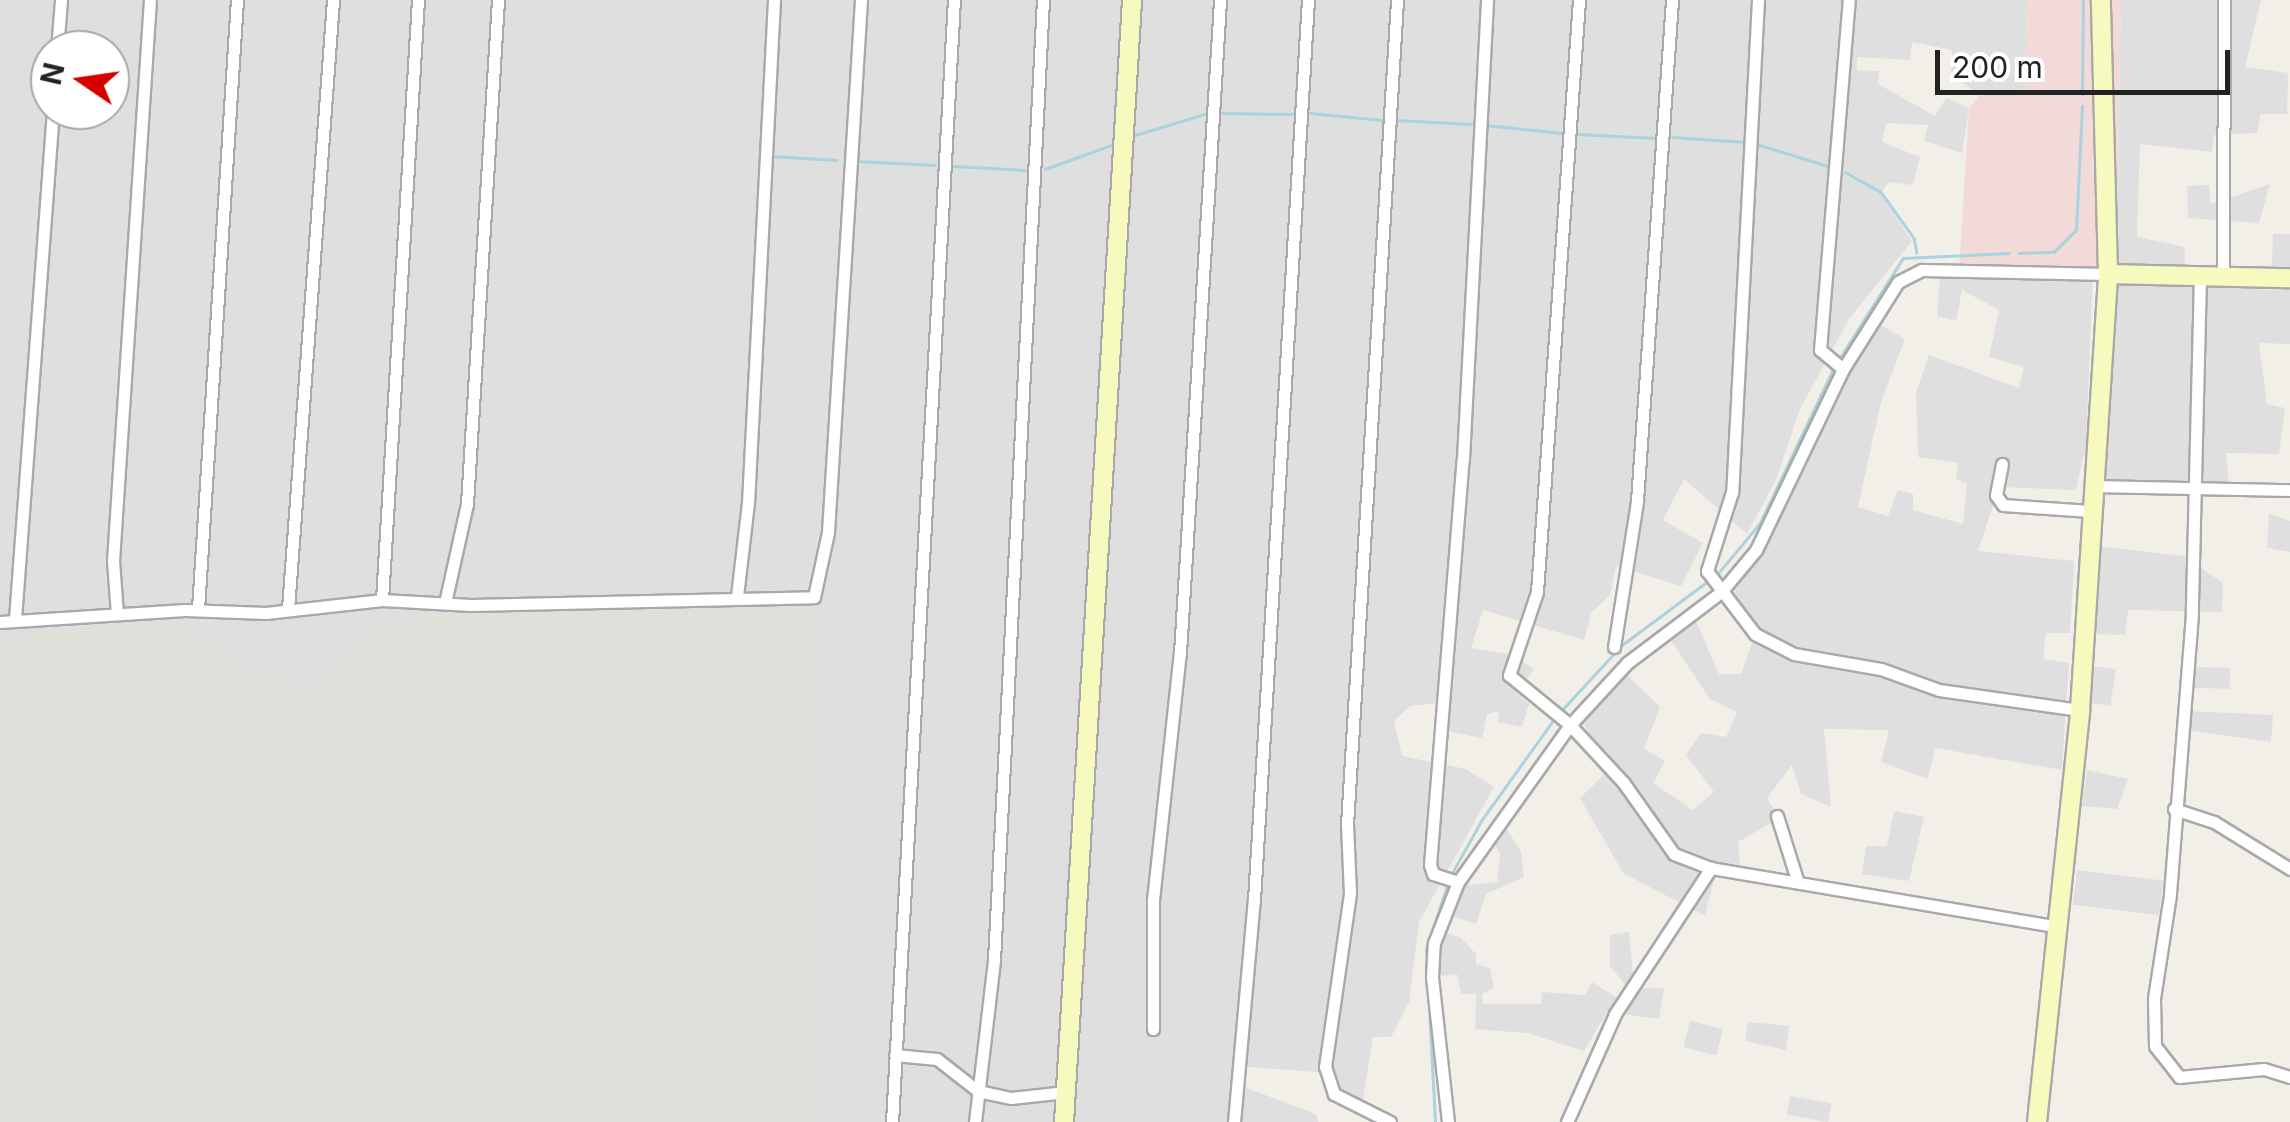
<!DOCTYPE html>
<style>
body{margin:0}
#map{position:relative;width:2290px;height:1122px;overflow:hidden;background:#f2efe9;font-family:Inter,sans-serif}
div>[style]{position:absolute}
.residential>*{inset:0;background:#e0dfdf;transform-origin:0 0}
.commercial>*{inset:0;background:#f2dad9}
.airport>*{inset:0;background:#e1dfda}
.stream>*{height:2.5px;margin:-1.25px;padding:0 1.25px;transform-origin:1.25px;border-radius:1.25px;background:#aad3df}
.roads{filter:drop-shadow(2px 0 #a9a9a9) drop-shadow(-2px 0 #a9a9a9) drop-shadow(0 2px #a9a9a9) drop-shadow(0 -2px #a9a9a9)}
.street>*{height:11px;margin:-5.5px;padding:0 5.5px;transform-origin:5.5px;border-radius:5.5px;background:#fff}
.secondary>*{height:18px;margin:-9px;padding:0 9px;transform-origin:9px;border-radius:9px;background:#f7fabf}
span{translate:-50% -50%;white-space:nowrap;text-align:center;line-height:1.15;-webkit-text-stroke:8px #fff;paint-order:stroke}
.north{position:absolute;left:30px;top:30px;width:100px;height:100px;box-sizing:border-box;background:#fff;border:2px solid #a7a7a7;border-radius:50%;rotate:283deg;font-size:28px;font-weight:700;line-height:40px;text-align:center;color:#222}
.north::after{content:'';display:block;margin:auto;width:35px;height:45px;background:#d40000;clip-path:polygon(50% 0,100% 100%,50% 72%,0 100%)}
.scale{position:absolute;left:1935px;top:50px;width:295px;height:45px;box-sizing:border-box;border:5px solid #222;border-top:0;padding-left:12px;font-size:30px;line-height:35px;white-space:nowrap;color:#222;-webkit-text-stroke:8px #fff;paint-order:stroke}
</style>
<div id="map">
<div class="residential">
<div style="clip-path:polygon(evenodd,0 0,2028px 0,2026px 88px,1979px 96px,1951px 72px,1952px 50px,1912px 42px,1910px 60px,1857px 57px,1857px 70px,1879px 71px,1878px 84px,1935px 116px,1946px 98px,1969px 108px,1962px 153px,1924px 141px,1928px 125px,1886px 123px,1882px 142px,1920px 157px,1913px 185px,1888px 182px,1881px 194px,1912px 241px,1849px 319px,1800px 409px,1776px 480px,1747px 534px,1684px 479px,1663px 520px,1703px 543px,1681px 586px,1616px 566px,1610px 595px,1591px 613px,1584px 640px,1483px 610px,1471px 648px,1514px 655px,1534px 669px,1517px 693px,1529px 704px,1522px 727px,1498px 722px,1499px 711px,1487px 714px,1482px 738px,1440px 730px,1441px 703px,1410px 706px,1394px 721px,1402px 756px,1466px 769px,1494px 787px,1419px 922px,1409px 1002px,1391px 1037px,1373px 1037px,1362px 1104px,1337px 1097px,1328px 1073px,1236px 1066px,1233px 1083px,1316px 1114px,1318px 1122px,822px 1122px,809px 692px,818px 621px,751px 602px,471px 611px,383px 623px,329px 675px,305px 685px,250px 670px,183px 626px,0 635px,0 0,50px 50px,110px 50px,110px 110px,50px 110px,50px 50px)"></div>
<div style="clip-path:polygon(2121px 0,2261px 0,2245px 67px,2288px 73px,2287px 114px,2261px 114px,2257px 133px,2214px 135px,2212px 152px,2140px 144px,2137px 237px,2185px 247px,2184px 285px,2271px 290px,2273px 234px,2290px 234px,2290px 344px,2259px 343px,2267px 404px,2285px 408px,2279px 454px,2226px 453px,2229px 484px,2096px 483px,2117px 219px)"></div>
<div style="clip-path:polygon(2270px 184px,2259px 223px,2188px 218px,2187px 186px,2209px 185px,2211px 204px)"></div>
<div style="clip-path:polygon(2093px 270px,2086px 445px,2076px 490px,1999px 487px,1978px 551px,2074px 561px,2070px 633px,2046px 633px,2043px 659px,2069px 663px,2062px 770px,1935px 748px,1928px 779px,1881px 762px,1889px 730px,1824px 729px,1831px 807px,1801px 794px,1792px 765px,1767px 798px,1779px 818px,1738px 842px,1740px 865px,1718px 862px,1705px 916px,1623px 873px,1580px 798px,1605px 774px,1581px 716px,1622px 670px,1660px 707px,1644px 749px,1665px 761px,1653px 783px,1693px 810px,1714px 792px,1686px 755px,1701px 733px,1726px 737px,1737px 712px,1710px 699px,1668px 636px,1694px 617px,1719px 674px,1741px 674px,1756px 632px,1730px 598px,1777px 527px,1806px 439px,1874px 321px,1905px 339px,1881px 402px,1858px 507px,1888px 516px,1898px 490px,1913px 494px,1913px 510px,1963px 524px,1967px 483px,1956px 480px,1958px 463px,1918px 457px,1916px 392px,1929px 355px,2019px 388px,2024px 367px,1989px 357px,1999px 310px,1962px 290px,1956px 321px,1937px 316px,1940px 277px)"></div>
<div style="clip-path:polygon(2269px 513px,2290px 521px,2290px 552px,2267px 548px)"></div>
<div style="clip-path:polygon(2096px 546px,2184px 556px,2223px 583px,2222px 612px,2128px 610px,2125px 635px,2088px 634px)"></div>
<div style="left:2086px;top:665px;width:30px;height:37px;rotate:8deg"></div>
<div style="left:2191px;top:667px;width:39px;height:21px;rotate:1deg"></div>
<div style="clip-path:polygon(2187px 711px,2273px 715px,2271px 742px,2185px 730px)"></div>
<div style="clip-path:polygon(2087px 770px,2128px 779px,2117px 809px,2082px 806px)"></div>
<div style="clip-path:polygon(1894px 811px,1924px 817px,1909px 881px,1862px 874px,1866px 846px,1887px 846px)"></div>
<div style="clip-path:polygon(1502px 821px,1521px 852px,1524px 877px,1486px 894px,1476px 924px,1449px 915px,1461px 886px,1497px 882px,1500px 854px,1490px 836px)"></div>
<div style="left:2077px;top:870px;width:87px;height:35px;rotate:7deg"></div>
<div style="clip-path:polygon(1629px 932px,1634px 988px,1664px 988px,1659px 1019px,1607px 1012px,1584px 1051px,1527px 1033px,1475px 1029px,1476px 994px,1461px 994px,1457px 974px,1441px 976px,1435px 967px,1444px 933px,1460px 937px,1476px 954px,1476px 964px,1490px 968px,1494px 988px,1482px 994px,1483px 1004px,1541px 1004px,1542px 992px,1585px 995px,1592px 982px,1620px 1000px,1628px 988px,1610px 966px,1610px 935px)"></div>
<div style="left:1690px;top:1021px;width:34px;height:27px;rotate:14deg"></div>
<div style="clip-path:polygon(1748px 1022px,1789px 1026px,1786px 1050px,1745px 1041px)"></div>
<div style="left:1790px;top:1096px;width:42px;height:19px;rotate:10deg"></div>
</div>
<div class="commercial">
<div style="clip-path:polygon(2028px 0,2121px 0,2117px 219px,2093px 270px,1959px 272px,1969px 108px,1979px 96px,2026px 88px)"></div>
</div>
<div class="airport">
<div style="clip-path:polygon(751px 602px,811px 608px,818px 621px,809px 692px,822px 1122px,0 1122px,0 635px,183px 626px,250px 670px,305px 685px,329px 675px,383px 623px,471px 611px)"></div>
</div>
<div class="stream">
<div style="left:2082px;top:95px;width:95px;rotate:-89.4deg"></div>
<div style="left:1220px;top:113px;width:76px;rotate:0.8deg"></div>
<div style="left:1310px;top:113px;width:73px;rotate:5.5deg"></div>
<div style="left:1396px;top:120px;width:75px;rotate:3.1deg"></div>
<div style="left:1486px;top:125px;width:76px;rotate:6deg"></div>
<div style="left:1577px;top:134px;width:79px;rotate:2.9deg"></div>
<div style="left:1132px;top:136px;width:76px;rotate:-16.8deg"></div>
<div style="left:1673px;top:137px;width:72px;rotate:4deg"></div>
<div style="left:1757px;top:144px;width:77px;rotate:17.3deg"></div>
<div style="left:770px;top:156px;width:67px;rotate:3.4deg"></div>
<div style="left:855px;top:161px;width:80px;rotate:2.9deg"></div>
<div style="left:953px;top:166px;width:72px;rotate:3.2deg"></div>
<div style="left:1045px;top:169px;width:73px;rotate:-19.9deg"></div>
<div style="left:1845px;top:172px;width:41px;rotate:29.1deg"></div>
<div style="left:1881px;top:192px;width:57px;rotate:54.3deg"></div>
<div style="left:1914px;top:238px;width:15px;rotate:79deg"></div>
<div style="left:2019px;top:253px;width:35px;rotate:-2deg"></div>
<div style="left:2054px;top:252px;width:31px;rotate:-45deg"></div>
<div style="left:2076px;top:230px;width:124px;rotate:-87.2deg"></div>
<div style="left:1840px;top:358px;width:118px;rotate:-57.8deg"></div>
<div style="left:1903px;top:258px;width:106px;rotate:-2.7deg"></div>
<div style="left:1715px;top:577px;width:70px;rotate:-50.2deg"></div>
<div style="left:1760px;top:523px;width:170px;rotate:-64.6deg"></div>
<div style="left:1561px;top:711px;width:90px;rotate:-47.3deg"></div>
<div style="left:1622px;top:645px;width:107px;rotate:-36.7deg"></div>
<div style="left:1451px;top:875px;width:62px;rotate:-60.9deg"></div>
<div style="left:1481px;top:821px;width:125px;rotate:-54.4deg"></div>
<div style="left:1435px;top:1122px;width:173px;rotate:-93deg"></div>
<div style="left:1426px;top:949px;width:70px;rotate:-71.6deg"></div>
</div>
<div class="roads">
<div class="street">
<div style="left:1579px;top:0;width:593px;rotate:94.06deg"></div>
<div style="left:1537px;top:592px;width:88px;rotate:108.6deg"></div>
<div style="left:1509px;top:675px;width:79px;rotate:39.3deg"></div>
<div style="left:1570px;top:725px;width:78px;rotate:47.1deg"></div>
<div style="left:1623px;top:782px;width:88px;rotate:54.7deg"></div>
<div style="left:1674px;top:854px;width:40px;rotate:21deg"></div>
<div style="left:1711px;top:868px;width:352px;rotate:9.6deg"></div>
<div style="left:1758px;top:0;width:493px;rotate:93deg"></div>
<div style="left:1732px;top:492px;width:83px;rotate:107.6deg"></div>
<div style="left:1707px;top:571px;width:79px;rotate:52.7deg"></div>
<div style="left:1755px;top:634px;width:44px;rotate:27.1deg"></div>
<div style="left:1794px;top:654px;width:88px;rotate:9.8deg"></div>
<div style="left:1881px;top:669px;width:62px;rotate:19.9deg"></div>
<div style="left:1939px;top:690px;width:142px;rotate:8.1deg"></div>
<div style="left:57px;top:50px;width:50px;rotate:-85.4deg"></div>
<div style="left:2200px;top:276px;width:338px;rotate:91.4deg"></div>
<div style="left:2192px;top:614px;width:282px;rotate:94.5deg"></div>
<div style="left:2170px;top:895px;width:104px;rotate:98.8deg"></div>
<div style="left:2154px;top:998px;width:48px;rotate:88.8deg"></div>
<div style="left:2155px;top:1046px;width:39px;rotate:52deg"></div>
<div style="left:2179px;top:1077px;width:85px;rotate:-5.4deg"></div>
<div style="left:2264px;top:1069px;width:27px;rotate:17deg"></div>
<div style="left:2223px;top:276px;width:276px;rotate:-89.8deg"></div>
<div style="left:1843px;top:369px;width:30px;rotate:-140deg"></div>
<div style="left:1820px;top:350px;width:351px;rotate:-85.3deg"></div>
<div style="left:2002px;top:464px;width:32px;rotate:101deg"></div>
<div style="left:1996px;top:495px;width:12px;rotate:55deg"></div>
<div style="left:2003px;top:505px;width:87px;rotate:3.9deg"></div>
<div style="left:2093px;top:486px;width:197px;rotate:1.2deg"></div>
<div style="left:737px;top:596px;width:94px;rotate:-83.3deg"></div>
<div style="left:748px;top:503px;width:504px;rotate:-87.04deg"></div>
<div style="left:382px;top:600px;width:601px;rotate:-86.57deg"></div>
<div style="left:445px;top:603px;width:101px;rotate:-77.5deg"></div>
<div style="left:467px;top:504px;width:505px;rotate:-86.48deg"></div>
<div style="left:198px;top:609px;width:610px;rotate:-86.34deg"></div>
<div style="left:288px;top:609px;width:611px;rotate:-85.77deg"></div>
<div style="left:117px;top:614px;width:53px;rotate:-94.3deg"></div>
<div style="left:113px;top:561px;width:562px;rotate:-86.23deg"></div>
<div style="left:15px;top:619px;width:510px;rotate:-85.73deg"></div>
<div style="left:0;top:622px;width:185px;rotate:-3.7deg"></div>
<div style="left:185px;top:610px;width:81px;rotate:2.1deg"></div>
<div style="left:266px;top:613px;width:117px;rotate:-6.4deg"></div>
<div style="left:382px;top:600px;width:89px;rotate:3.2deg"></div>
<div style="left:471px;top:605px;width:343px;rotate:-1.3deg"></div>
<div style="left:814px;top:597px;width:66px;rotate:-77.8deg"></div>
<div style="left:828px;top:532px;width:533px;rotate:-86.45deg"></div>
<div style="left:1614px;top:647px;width:148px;rotate:-81deg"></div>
<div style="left:1637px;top:501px;width:502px;rotate:-86deg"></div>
<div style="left:2174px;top:809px;width:42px;rotate:18deg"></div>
<div style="left:2214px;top:822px;width:89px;rotate:31.7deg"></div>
<div style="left:1777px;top:816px;width:67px;rotate:72.6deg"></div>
<div style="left:1458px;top:882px;width:26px;rotate:-162deg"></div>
<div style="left:1433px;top:874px;width:9px;rotate:-108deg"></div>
<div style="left:1430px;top:865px;width:407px;rotate:-85.4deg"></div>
<div style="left:1463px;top:459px;width:460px;rotate:-87deg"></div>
<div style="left:1153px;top:1029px;width:129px;rotate:-90deg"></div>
<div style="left:1153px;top:900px;width:248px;rotate:-83.8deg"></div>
<div style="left:1180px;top:653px;width:654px;rotate:-86.49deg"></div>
<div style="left:895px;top:1055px;width:42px;rotate:5.4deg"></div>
<div style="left:937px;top:1059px;width:52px;rotate:38deg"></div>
<div style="left:978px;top:1091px;width:34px;rotate:12deg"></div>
<div style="left:1011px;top:1098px;width:55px;rotate:-6.2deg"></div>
<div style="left:892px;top:1122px;width:1124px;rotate:-86.84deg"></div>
<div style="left:975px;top:1122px;width:163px;rotate:-83.3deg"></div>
<div style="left:994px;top:960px;width:961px;rotate:-87.08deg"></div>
<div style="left:1234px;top:1122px;width:223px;rotate:-84.9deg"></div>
<div style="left:1254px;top:900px;width:902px;rotate:-86.57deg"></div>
<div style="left:1390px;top:1122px;width:63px;rotate:-153.4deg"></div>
<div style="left:1334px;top:1094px;width:28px;rotate:-108deg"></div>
<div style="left:1325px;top:1067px;width:176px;rotate:-81.8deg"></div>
<div style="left:1350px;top:893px;width:68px;rotate:-92.5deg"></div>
<div style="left:1347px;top:825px;width:827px;rotate:-86.53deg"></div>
<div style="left:1448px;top:1122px;width:146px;rotate:-96.3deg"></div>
<div style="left:1432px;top:977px;width:34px;rotate:-87deg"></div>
<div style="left:1434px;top:943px;width:66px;rotate:-68.5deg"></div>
<div style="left:1458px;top:882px;width:193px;rotate:-54.5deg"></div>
<div style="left:1570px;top:725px;width:84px;rotate:-47.4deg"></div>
<div style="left:1627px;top:663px;width:118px;rotate:-37.1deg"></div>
<div style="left:1721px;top:592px;width:55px;rotate:-50.2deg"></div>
<div style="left:1756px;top:550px;width:201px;rotate:-64.3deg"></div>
<div style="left:1843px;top:369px;width:103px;rotate:-57.7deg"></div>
<div style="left:1898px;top:282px;width:27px;rotate:-27deg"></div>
<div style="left:1922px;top:270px;width:186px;rotate:1.2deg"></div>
<div style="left:1567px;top:1122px;width:118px;rotate:-66deg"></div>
<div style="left:1615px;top:1014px;width:175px;rotate:-56.7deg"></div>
</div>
<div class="secondary">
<div style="left:2108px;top:274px;width:182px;rotate:1.3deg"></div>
<div style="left:1064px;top:1122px;width:1124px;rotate:-86.53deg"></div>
<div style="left:2037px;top:1122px;width:414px;rotate:-84deg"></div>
<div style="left:2080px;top:710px;width:437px;rotate:-86.3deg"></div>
<div style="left:2108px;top:274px;width:274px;rotate:-91.5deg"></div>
</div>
</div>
<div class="north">N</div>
<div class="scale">200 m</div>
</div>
